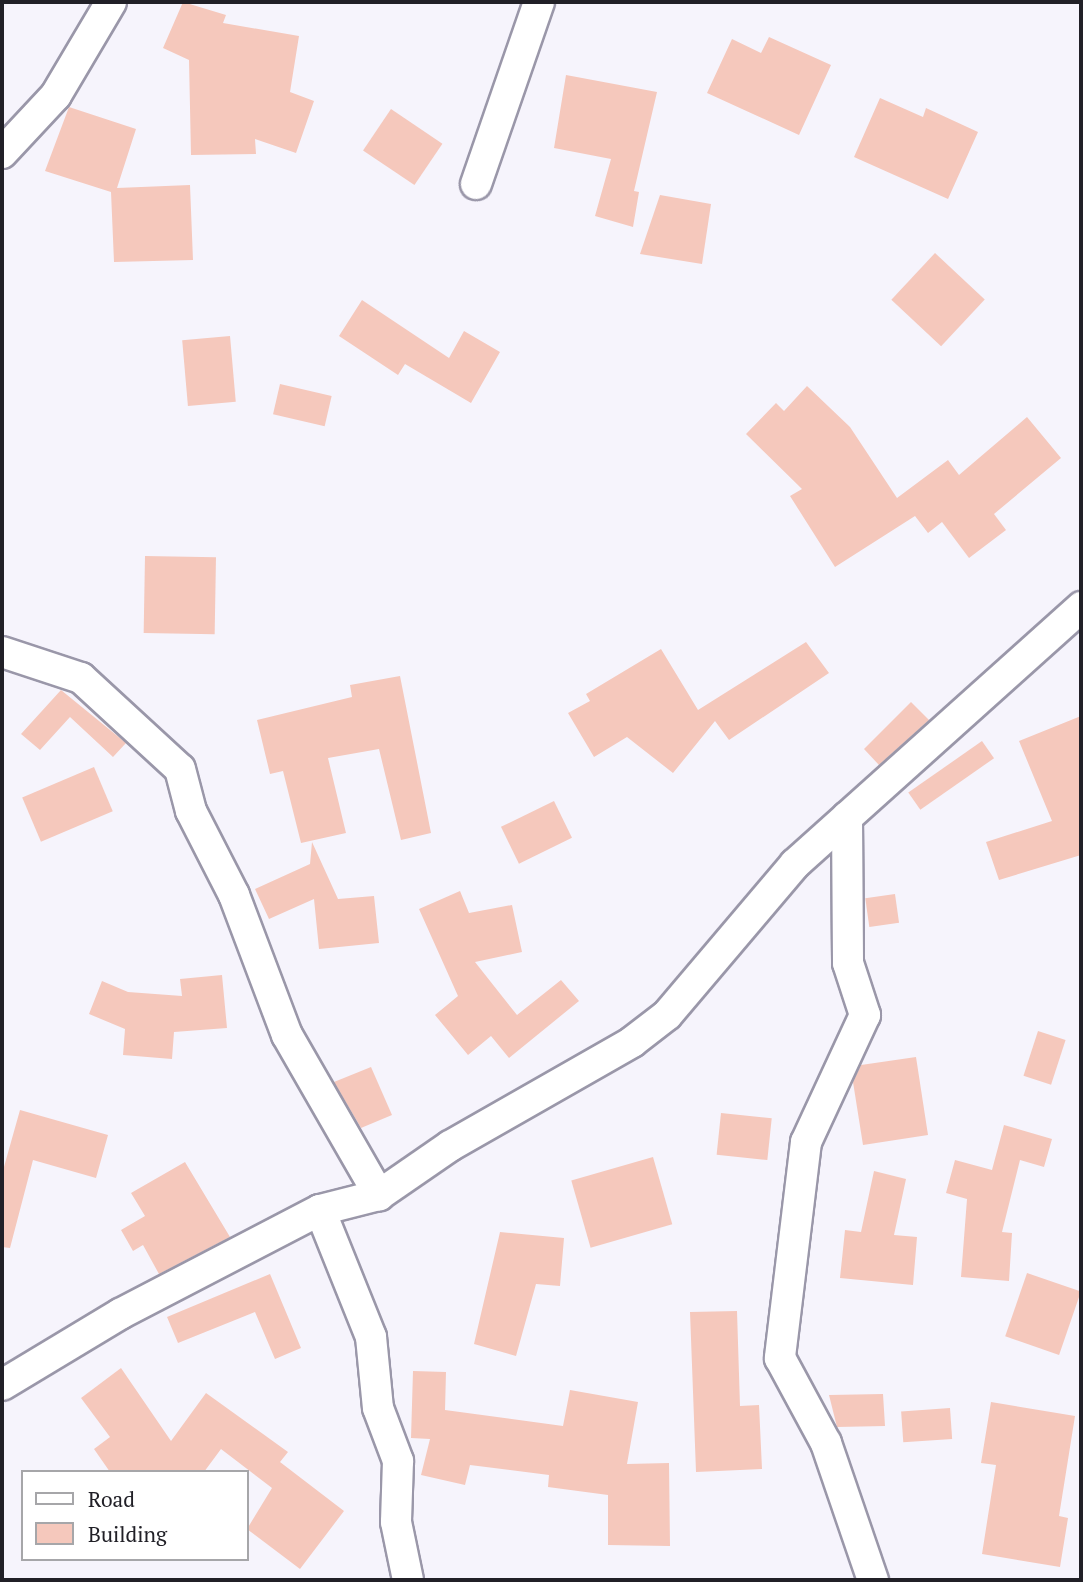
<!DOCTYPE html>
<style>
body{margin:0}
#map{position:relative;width:1083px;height:1582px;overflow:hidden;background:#f6f4fc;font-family:"PT Serif",serif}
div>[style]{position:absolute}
.building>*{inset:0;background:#f5c8bc;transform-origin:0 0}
.roads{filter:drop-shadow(2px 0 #9a97a9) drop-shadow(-2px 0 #9a97a9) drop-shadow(0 2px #9a97a9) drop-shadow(0 -2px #9a97a9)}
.street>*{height:30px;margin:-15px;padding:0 15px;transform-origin:15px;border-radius:15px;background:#fff}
span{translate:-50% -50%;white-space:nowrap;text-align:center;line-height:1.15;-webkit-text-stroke:7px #fff;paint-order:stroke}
.frame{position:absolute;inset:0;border:4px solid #212027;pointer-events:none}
.legend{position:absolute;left:21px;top:1470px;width:228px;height:91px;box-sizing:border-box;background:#fff;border:2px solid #a6a6a9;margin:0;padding:9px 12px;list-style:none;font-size:21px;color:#212027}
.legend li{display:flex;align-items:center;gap:14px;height:35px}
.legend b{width:35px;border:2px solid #a6a6a9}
</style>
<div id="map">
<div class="building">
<div style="clip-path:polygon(183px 2px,226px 15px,223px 23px,299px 36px,290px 92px,314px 101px,296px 153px,255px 139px,256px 154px,191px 155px,189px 60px,163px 48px)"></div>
<div style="clip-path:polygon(769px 37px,831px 65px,799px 135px,707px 93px,732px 39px,761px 53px)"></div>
<div style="clip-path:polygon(566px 75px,657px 92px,634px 191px,639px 192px,633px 227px,595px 216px,611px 159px,554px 148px)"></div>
<div style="clip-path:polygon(880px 98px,923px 117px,926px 108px,978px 132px,948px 199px,854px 157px)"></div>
<div style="clip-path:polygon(69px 107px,136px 129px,117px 188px,190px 185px,193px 260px,114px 262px,111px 192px,45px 171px)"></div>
<div style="left:391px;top:109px;width:62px;height:50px;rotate:34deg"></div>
<div style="clip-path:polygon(660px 195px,711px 204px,702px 264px,640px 254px)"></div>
<div style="left:935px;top:253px;width:68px;height:64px;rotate:43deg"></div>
<div style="clip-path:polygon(362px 300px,449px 358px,464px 331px,500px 352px,471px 403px,405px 364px,398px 375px,339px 336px)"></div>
<div style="left:230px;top:336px;width:66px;height:48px;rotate:85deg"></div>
<div style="left:280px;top:384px;width:53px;height:31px;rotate:13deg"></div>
<div style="clip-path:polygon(807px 386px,850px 427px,897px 498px,948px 460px,959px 475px,1027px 417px,1061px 458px,994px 514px,1006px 530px,969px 558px,942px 522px,928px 533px,915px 516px,835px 567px,790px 496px,802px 489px,746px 434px,776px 403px,784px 411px)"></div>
<div style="left:145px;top:556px;width:71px;height:77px;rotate:1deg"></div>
<div style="clip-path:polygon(806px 642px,829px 673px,729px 740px,715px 721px,673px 773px,627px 737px,594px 757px,568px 713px,590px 701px,586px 694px,661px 649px,698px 710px)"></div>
<div style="clip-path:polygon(400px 676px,431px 833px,401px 840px,379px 749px,328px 758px,346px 833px,301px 843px,283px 771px,270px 774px,257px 720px,352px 697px,350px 685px)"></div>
<div style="clip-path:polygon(61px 690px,126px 743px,113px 757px,70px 717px,40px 750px,21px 734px)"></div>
<div style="clip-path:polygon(911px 702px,929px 720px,879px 765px,864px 749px)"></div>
<div style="clip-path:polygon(1081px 716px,1081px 855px,999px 880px,986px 842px,1052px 821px,1019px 741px)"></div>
<div style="left:982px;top:741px;width:21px;height:90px;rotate:55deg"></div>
<div style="left:94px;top:767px;width:48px;height:78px;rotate:67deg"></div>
<div style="left:554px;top:801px;width:41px;height:59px;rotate:64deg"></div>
<div style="clip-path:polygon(312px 842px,338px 899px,374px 896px,379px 943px,319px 949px,314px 899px,269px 919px,255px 889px,310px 864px)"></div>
<div style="clip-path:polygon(460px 891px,469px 913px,512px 905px,522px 952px,475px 962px,517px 1015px,561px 980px,579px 1001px,509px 1058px,491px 1036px,468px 1055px,435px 1015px,458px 996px,419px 909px)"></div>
<div style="left:895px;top:894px;width:29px;height:30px;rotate:82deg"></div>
<div style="clip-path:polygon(222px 975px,227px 1028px,174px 1032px,172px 1059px,123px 1055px,125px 1029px,89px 1014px,102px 981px,128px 992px,182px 996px,180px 979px)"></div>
<div style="left:1038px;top:1031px;width:29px;height:47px;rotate:18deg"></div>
<div style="clip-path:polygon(916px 1057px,928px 1135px,863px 1145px,853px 1082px,861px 1065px)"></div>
<div style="clip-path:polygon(371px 1067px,392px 1115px,361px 1128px,334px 1082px)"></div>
<div style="clip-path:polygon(20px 1110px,108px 1135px,96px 1178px,33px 1160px,10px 1248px,2px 1247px,2px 1174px)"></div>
<div style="left:721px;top:1113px;width:51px;height:42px;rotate:6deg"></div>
<div style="clip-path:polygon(1004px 1125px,1052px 1139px,1044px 1167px,1020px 1160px,1002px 1232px,1012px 1233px,1009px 1281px,961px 1277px,967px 1199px,946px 1193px,955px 1160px,992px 1170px)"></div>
<div style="left:653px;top:1157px;width:70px;height:85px;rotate:74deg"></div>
<div style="clip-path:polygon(185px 1162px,230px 1237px,159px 1274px,143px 1245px,133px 1251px,121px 1230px,145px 1216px,131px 1193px)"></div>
<div style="clip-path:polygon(874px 1171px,906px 1179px,894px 1235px,917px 1237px,913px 1285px,840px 1278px,845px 1230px,861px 1232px)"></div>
<div style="clip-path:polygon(500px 1232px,564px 1238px,560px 1286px,536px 1284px,516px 1356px,474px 1344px)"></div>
<div style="left:1027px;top:1273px;width:57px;height:67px;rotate:19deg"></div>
<div style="clip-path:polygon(270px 1274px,301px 1348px,275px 1359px,255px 1312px,178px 1343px,167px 1317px)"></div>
<div style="clip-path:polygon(737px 1311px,740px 1406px,759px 1405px,762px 1469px,696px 1472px,690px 1312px)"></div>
<div style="clip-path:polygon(121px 1368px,171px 1441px,206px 1393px,288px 1452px,280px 1462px,344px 1511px,300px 1569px,247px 1529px,272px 1488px,221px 1449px,204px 1472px,110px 1472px,94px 1449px,110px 1437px,81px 1398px)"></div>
<div style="clip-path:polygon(413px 1371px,446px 1372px,445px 1410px,563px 1426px,570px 1390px,638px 1402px,627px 1464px,669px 1463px,670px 1546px,608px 1545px,608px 1495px,548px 1487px,549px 1475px,470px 1465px,465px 1485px,421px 1475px,430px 1439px,411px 1438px)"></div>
<div style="clip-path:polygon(883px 1394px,885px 1426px,837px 1427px,829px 1395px)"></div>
<div style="clip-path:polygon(991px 1402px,1075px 1416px,1059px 1516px,1068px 1518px,1060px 1567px,982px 1554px,996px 1465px,981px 1463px)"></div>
<div style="left:950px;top:1408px;width:31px;height:49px;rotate:86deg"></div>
</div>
<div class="roads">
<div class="street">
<div style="left:2px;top:153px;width:79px;rotate:-47deg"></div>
<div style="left:56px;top:95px;width:108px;rotate:-59.4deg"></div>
<div style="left:476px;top:184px;width:193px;rotate:-70.9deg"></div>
<div style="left:2px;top:652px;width:83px;rotate:18.2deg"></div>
<div style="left:81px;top:678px;width:134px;rotate:42.6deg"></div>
<div style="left:180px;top:769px;width:43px;rotate:75.3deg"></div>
<div style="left:191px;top:811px;width:94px;rotate:62.9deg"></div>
<div style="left:234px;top:895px;width:150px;rotate:69.3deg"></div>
<div style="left:287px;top:1035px;width:185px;rotate:60.1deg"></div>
<div style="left:847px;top:817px;width:146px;rotate:89.6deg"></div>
<div style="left:848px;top:963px;width:55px;rotate:71.9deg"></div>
<div style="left:865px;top:1015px;width:140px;rotate:114.9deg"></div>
<div style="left:806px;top:1142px;width:218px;rotate:96.9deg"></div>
<div style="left:780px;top:1358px;width:97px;rotate:61.6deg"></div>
<div style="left:826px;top:1443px;width:145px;rotate:71.1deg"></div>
<div style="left:320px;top:1210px;width:137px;rotate:68.1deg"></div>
<div style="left:371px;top:1337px;width:71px;rotate:84.4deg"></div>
<div style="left:378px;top:1408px;width:57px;rotate:69.3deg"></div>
<div style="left:398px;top:1461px;width:61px;rotate:91.9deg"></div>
<div style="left:396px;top:1522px;width:59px;rotate:78.3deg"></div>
<div style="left:2px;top:1385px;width:138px;rotate:-31deg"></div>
<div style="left:120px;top:1314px;width:225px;rotate:-27.5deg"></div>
<div style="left:320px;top:1210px;width:61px;rotate:-14.3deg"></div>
<div style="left:379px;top:1195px;width:86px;rotate:-34.6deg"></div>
<div style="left:450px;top:1146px;width:210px;rotate:-29.7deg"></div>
<div style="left:632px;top:1042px;width:44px;rotate:-37.6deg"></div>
<div style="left:667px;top:1015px;width:198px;rotate:-49.7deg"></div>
<div style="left:795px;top:864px;width:385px;rotate:-41.9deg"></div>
</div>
</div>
<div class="frame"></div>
<ul class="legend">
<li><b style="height:9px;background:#fff"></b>Road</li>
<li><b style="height:19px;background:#f5c8bc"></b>Building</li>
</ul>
</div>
